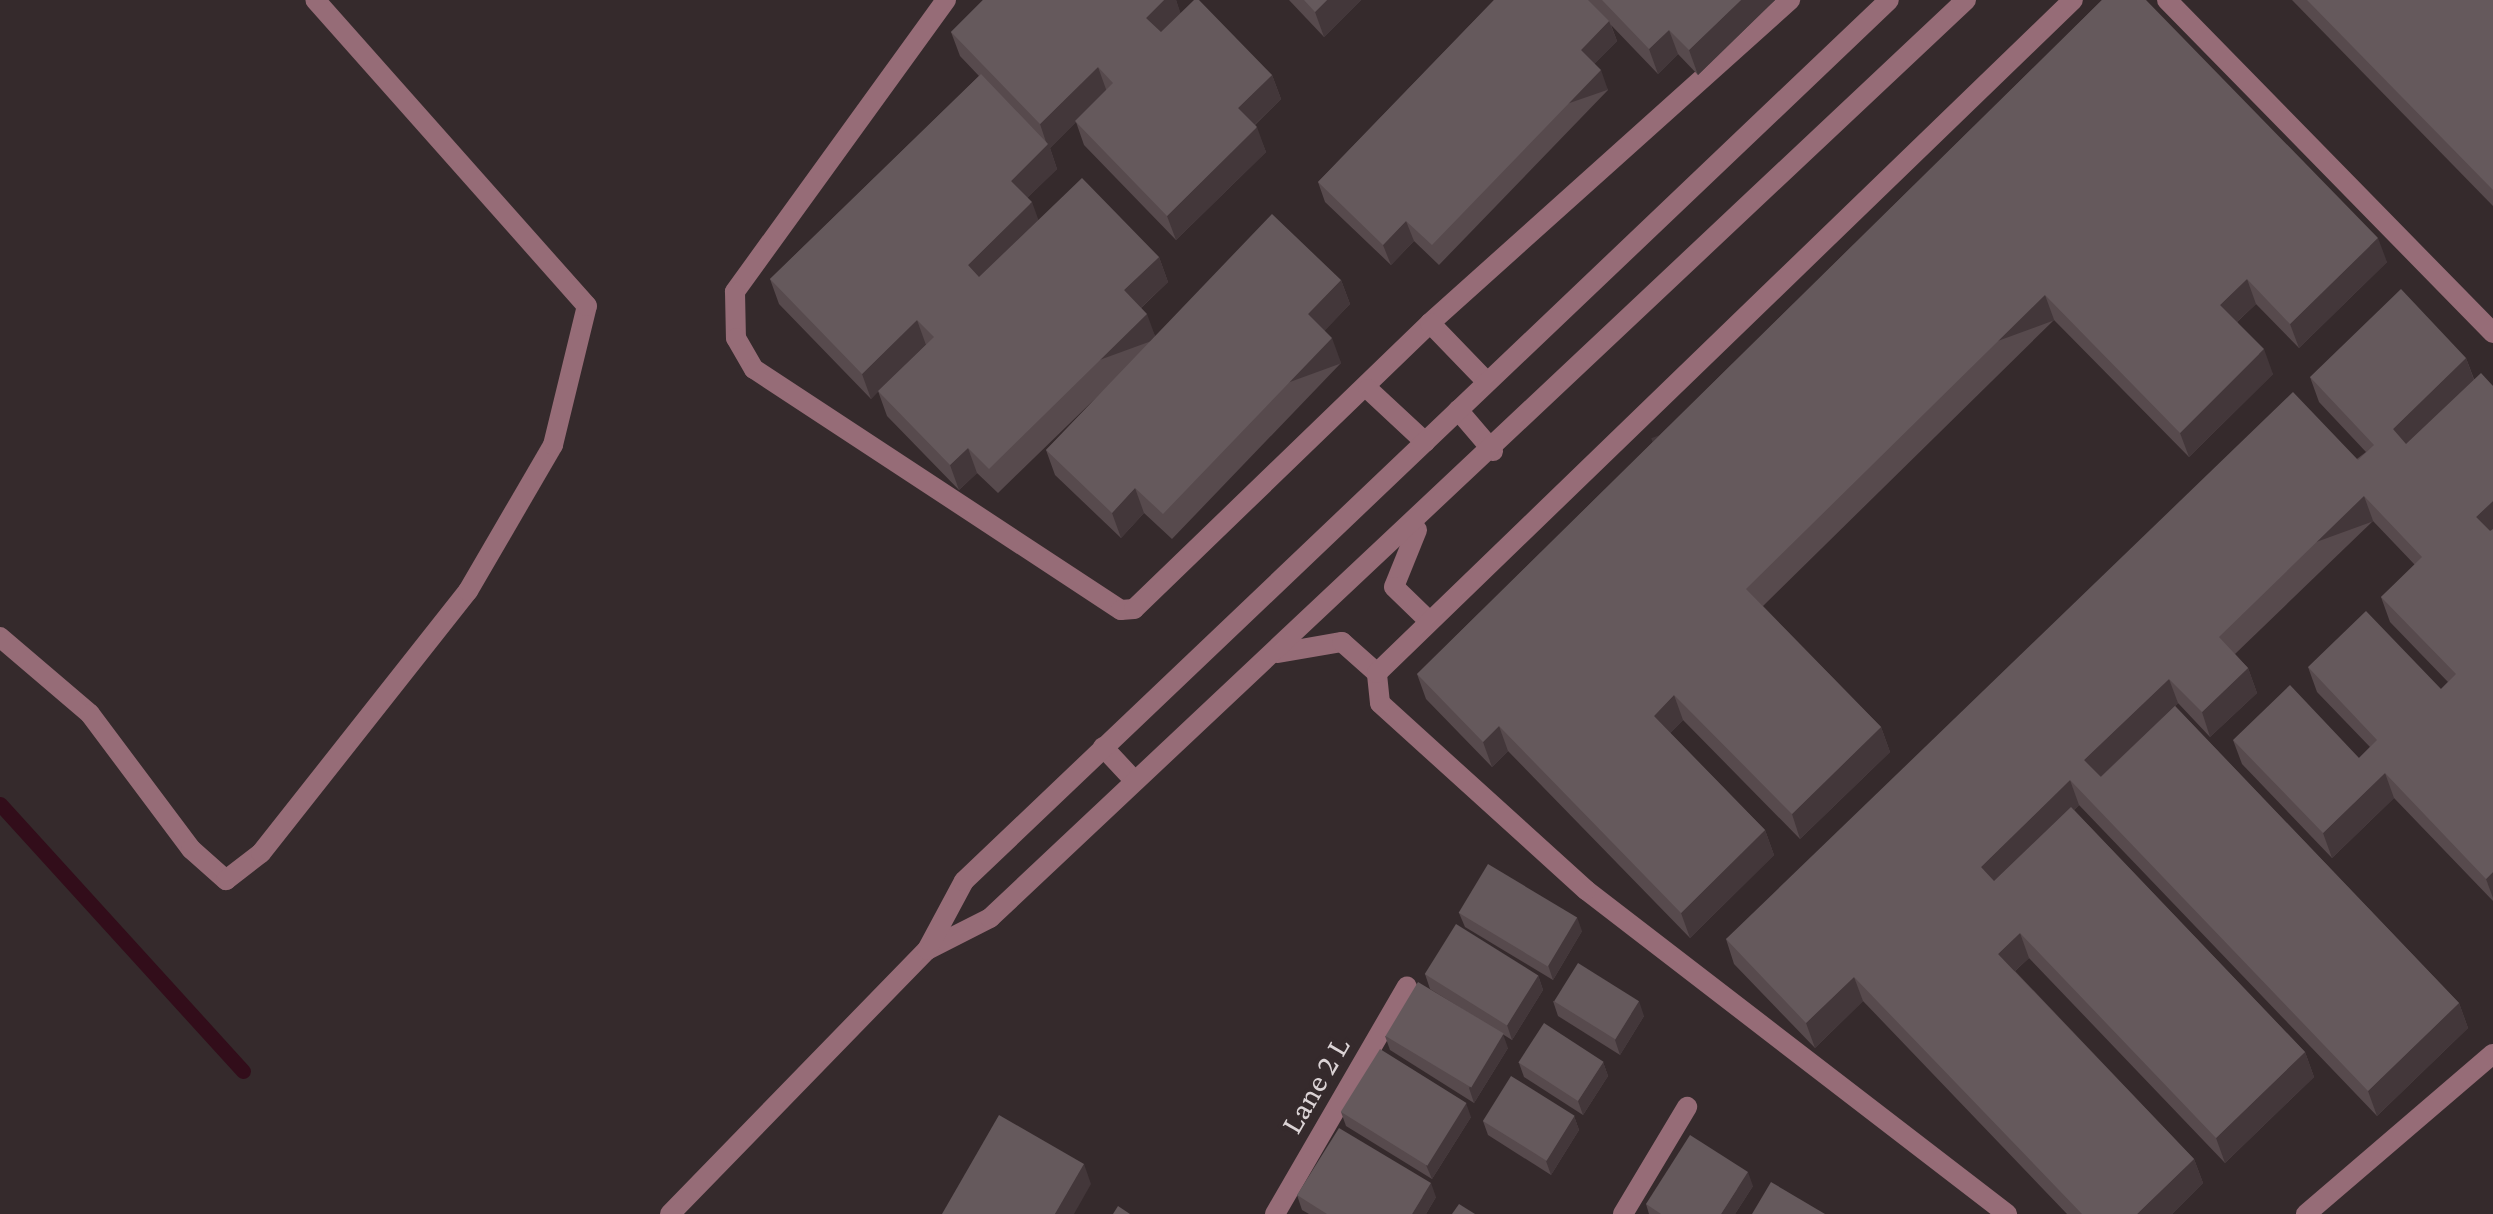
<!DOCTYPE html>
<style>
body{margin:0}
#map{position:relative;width:2493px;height:1214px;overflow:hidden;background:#352a2c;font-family:"Crimson Pro",serif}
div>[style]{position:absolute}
.stream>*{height:15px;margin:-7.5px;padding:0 7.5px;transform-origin:7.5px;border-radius:7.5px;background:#320d1a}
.street>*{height:20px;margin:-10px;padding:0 10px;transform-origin:10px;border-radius:10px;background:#966c77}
.wall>*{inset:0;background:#574a4d}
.shaded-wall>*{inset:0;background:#43373a;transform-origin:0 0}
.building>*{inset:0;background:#65595c;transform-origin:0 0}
span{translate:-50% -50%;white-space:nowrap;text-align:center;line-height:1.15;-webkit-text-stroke:8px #352a2c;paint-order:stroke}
.street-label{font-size:32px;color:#dbd3d5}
</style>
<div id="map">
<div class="stream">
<div style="left:0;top:804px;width:361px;rotate:47.7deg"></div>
</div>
<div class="street">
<div style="left:946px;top:0;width:360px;rotate:125.9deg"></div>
<div style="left:735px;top:292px;width:46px;rotate:88.8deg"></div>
<div style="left:736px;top:338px;width:36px;rotate:60deg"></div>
<div style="left:754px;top:369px;width:439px;rotate:33.3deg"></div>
<div style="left:1121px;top:610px;width:13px;rotate:-4deg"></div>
<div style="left:1134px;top:609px;width:412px;rotate:-44deg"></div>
<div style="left:1430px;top:323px;width:484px;rotate:-41.9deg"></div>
<div style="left:2167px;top:0;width:466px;rotate:45.6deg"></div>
<div style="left:1430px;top:323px;width:82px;rotate:46deg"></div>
<div style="left:1368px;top:389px;width:78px;rotate:42.9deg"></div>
<div style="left:1458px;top:410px;width:54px;rotate:49.5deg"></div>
<div style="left:1417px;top:530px;width:61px;rotate:112deg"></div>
<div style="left:1394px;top:587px;width:46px;rotate:44.1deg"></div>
<div style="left:0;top:637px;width:118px;rotate:40.5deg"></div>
<div style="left:90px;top:714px;width:169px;rotate:53.2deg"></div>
<div style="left:191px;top:849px;width:47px;rotate:41.5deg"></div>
<div style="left:226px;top:880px;width:44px;rotate:-37.6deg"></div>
<div style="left:261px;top:853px;width:334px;rotate:-51.7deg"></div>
<div style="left:468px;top:591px;width:169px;rotate:-59.8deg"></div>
<div style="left:553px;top:445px;width:143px;rotate:-76.3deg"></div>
<div style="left:587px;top:306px;width:409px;rotate:-131.6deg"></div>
<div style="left:1278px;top:653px;width:65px;rotate:-9.8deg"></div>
<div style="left:1342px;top:642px;width:47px;rotate:41.5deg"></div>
<div style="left:1103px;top:747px;width:41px;rotate:47deg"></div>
<div style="left:927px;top:950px;width:71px;rotate:-26.9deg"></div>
<div style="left:990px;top:918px;width:1340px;rotate:-43.25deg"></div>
<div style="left:670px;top:1214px;width:368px;rotate:-45.8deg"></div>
<div style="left:927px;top:950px;width:78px;rotate:-61.8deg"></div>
<div style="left:964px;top:881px;width:1277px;rotate:-43.6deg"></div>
<div style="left:1275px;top:1214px;width:263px;rotate:-59.9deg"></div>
<div style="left:1623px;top:1214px;width:125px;rotate:-59.1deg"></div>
<div style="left:2007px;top:1214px;width:531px;rotate:-142.42deg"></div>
<div style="left:1586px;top:890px;width:278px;rotate:-137.8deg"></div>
<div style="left:1380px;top:703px;width:30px;rotate:-96deg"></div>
<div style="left:1377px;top:673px;width:968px;rotate:-44.04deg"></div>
<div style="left:2306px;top:1214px;width:246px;rotate:-40.6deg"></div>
</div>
<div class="wall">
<div style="clip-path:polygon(983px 0,1176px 0,1180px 13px,1272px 75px,1281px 99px,1255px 125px,1266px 152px,1176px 240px,1084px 145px,1076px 122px,1050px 148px,1057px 169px,1027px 198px,1038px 220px,1159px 257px,1168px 282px,1141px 308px,1155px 336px,1341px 280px,1350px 304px,1324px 331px,1341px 363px,1172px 539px,1144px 513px,1121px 538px,1055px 475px,1046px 450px,1103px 391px,998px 493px,977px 473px,959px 490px,887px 416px,878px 391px,871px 399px,779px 304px,770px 279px,979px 76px,960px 56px,951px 32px)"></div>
<div style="clip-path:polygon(1289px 0,1361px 0,1324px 37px)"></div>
<div style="clip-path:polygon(1494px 0,1775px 0,1698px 75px,1678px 54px,1658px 74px,1611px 25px,1617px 41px,1594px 64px,1608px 90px,1439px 265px,1414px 241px,1391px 265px,1325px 202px,1318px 182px)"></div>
<div style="clip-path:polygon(2102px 0,2387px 262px,2299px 348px,2256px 304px,2237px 322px,2273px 374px,2189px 457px,2054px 320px,1763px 606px,1881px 727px,1890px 752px,1800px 839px,1683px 720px,1670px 733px,1765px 830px,1774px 855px,1690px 938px,1508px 751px,1492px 767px,1426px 699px,1417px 674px)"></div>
<div style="clip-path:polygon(2292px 0,2493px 0,2493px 206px)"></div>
<div style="clip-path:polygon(2466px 358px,2474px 379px,2493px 386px,2493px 901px,2394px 798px,2332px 858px,2242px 764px,2233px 740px,2359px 758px,2370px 747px,2317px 692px,2308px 667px,2441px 689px,2448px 682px,2390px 622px,2381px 597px,2415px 565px,2373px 521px,2235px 654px,2248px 668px,2257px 693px,2210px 737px,2178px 703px,2175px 706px,2459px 1003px,2468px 1028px,2377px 1116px,2079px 805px,2074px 810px,2305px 1052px,2314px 1077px,2225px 1163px,2029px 958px,2015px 971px,2194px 1159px,2203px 1183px,2172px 1214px,2067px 1214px,1863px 1001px,1815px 1048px,1734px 964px,1726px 939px,2366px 452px,2319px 402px,2310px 377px)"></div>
<div style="clip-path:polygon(1459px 913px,1582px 931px,1553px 980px,1465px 927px)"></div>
<div style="clip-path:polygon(1425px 974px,1538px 975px,1543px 990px,1512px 1040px,1430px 989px)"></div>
<div style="clip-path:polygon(1553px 1001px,1644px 1016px,1620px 1055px,1558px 1016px)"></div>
<div style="clip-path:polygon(1385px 1036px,1508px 1048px,1474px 1103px,1390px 1050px)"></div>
<div style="clip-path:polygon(1603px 1062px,1608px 1076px,1583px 1115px,1524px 1077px,1519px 1063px)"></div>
<div style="clip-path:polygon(1341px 1112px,1471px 1117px,1432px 1179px,1346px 1126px)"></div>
<div style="clip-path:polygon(1574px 1116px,1579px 1130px,1551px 1175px,1488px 1135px,1483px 1121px)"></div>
<div style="clip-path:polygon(1753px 1186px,1735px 1214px,1649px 1214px,1646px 1204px)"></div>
<div style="clip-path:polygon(1297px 1195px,1436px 1197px,1426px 1214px,1309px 1214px,1302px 1210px)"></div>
</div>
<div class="shaded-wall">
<div style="clip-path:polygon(1164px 0,1176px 0,1182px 17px,1155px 42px,1146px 18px)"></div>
<div style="clip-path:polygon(1327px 0,1361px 0,1324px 37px,1315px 12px)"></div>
<div style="clip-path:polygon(1741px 0,1775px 0,1698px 75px,1689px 50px)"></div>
<div style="clip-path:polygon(1609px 21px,1617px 41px,1588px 70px,1581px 50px)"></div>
<div style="clip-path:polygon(1669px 30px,1678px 54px,1658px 74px,1649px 49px)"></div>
<div style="clip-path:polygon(1098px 67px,1107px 92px,1050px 148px,1057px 169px,1020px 205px,1011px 181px,1047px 145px,1040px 124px)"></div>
<div style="left:1601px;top:70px;width:21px;height:243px;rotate:71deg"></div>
<div style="clip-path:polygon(1272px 75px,1281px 99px,1247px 132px,1238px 108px)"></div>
<div style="clip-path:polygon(1257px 127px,1266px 152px,1176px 240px,1167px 216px)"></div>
<div style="clip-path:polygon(1032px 202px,1041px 227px,976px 290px,968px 265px)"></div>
<div style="clip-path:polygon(1406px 221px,1414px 241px,1391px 265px,1383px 245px)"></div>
<div style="clip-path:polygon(2378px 238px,2387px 262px,2299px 348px,2290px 324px)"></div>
<div style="clip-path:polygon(1159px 257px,1168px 282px,1133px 315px,1124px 290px)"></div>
<div style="clip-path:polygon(2247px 279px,2256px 304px,2229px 329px,2220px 305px)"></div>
<div style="clip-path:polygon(1341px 280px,1350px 304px,1317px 339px,1308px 314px)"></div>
<div style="left:2045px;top:295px;width:27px;height:419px;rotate:70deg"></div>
<div style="left:1147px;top:314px;width:27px;height:221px;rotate:70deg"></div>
<div style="clip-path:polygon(917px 320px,926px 345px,871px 399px,862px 374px)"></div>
<div style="left:1332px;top:338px;width:27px;height:244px;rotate:70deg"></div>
<div style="clip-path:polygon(2264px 349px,2273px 374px,2189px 457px,2180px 433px)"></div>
<div style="clip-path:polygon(2466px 358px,2475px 383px,2402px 454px,2393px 429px)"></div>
<div style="clip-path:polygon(968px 448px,977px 473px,959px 490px,950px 465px)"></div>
<div style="clip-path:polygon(1135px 488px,1144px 513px,1121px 538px,1112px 513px)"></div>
<div style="left:2364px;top:496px;width:27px;height:202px;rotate:70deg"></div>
<div style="clip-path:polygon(2493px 501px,2493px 534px,2476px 517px)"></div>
<div style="clip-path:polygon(2248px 668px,2257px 693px,2210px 737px,2202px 712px)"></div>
<div style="clip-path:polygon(2169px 679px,2178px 703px,2093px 784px,2084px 760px)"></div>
<div style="clip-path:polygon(1674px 695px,1683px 720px,1663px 740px,1654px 716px)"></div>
<div style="clip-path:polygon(1499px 726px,1508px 751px,1492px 767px,1483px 742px)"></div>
<div style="clip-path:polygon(1881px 727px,1890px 752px,1800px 839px,1792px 814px)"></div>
<div style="clip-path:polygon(2385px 773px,2394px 798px,2332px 858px,2323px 833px)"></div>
<div style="clip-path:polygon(2070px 780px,2079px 805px,1990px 892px,1981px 867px)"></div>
<div style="clip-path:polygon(1765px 830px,1774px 855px,1690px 938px,1681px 913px)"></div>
<div style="clip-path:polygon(2493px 872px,2493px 898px,2486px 879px)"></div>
<div style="clip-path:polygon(1577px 917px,1582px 931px,1553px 980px,1548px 965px)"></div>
<div style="clip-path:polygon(2020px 933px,2029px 958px,2007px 978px,1998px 954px)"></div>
<div style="clip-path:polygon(1538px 975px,1543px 990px,1512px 1040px,1507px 1025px)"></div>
<div style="clip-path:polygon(1854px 977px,1863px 1001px,1815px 1048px,1806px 1023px)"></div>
<div style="clip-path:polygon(1639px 1001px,1644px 1016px,1620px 1055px,1615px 1040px)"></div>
<div style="clip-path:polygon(2459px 1003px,2468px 1028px,2377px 1116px,2368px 1091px)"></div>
<div style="clip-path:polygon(1503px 1034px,1508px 1048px,1474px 1103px,1469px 1088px)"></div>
<div style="clip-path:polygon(2305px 1052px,2314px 1077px,2225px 1163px,2216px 1138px)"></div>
<div style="clip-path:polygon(1603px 1062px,1608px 1076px,1583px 1115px,1578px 1101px)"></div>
<div style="clip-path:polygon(1466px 1103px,1471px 1117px,1432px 1179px,1426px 1165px)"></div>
<div style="clip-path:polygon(1574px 1116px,1579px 1130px,1551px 1175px,1546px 1161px)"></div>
<div style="clip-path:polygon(2194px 1159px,2203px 1183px,2172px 1214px,2137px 1214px)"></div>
<div style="clip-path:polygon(1084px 1164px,1091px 1184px,1074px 1214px,1055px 1214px)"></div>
<div style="clip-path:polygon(1748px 1172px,1753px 1186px,1735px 1214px,1721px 1214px)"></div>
<div style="clip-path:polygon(1431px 1183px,1436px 1197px,1426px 1214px,1412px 1214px)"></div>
</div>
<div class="building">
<div style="clip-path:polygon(983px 0,1164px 0,1146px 18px,1161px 32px,1194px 0,1199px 0,1272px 75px,1238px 108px,1257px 127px,1167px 216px,1075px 121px,1113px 83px,1098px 67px,1040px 124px,951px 32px)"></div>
<div style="clip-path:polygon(1304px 0,1327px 0,1315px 12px)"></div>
<div style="clip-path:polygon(1494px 0,1588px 0,1609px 21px,1581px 50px,1601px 70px,1432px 245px,1406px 221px,1383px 245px,1318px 182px)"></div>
<div style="clip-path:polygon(1602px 0,1741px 0,1689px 50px,1669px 30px,1649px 49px)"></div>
<div style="clip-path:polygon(2102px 0,2146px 0,2378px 238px,2290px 324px,2247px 279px,2220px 305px,2264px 349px,2180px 433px,2045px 295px,1746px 589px,1881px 727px,1792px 814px,1674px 695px,1654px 716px,1765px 830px,1681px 913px,1499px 726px,1483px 742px,1417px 674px)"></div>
<div style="clip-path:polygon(2307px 0,2493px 0,2493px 190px)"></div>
<div style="clip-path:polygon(981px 74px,1048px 144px,1011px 181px,1032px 202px,968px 265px,979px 277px,1082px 178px,1159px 257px,1124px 290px,1147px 314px,989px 469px,968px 448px,950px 465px,878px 391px,934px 337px,917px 320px,862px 374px,770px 279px)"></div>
<div style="clip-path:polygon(1272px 214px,1341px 280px,1308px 314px,1332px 338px,1163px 514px,1135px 488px,1112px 513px,1046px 450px)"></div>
<div style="clip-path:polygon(2401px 289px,2466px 358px,2393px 429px,2406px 444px,2481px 373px,2493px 386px,2493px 501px,2476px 517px,2490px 531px,2493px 529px,2493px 872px,2486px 879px,2385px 773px,2323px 833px,2233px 740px,2290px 685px,2359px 758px,2377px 740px,2308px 667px,2366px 611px,2441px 689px,2456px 674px,2381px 597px,2422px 557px,2364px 496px,2219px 637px,2248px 668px,2202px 712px,2169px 679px,2084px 760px,2101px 777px,2175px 706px,2459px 1003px,2368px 1091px,2070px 780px,1981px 867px,1994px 881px,2071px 807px,2305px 1052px,2216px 1138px,2020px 933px,1998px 954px,2194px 1159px,2137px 1214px,2082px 1214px,1854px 977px,1806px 1023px,1726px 939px,2293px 392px,2358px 460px,2374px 445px,2310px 377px)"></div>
<div style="left:1488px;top:864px;width:104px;height:57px;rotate:31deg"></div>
<div style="left:1456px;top:924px;width:97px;height:59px;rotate:32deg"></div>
<div style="left:1578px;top:963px;width:72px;height:45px;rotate:32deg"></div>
<div style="left:1418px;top:982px;width:100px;height:63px;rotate:31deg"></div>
<div style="left:1544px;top:1023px;width:71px;height:47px;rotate:33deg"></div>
<div style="left:1380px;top:1049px;width:102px;height:74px;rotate:32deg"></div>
<div style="left:1511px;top:1076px;width:75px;height:53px;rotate:32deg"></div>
<div style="clip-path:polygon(999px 1115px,1084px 1164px,1055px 1214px,942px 1214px)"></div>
<div style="clip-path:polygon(1339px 1128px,1431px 1183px,1412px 1214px,1327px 1214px,1297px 1195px)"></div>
<div style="clip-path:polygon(1690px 1135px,1748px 1172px,1721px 1214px,1661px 1214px,1646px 1204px)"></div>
<div style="clip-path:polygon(1771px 1182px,1825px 1214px,1752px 1214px)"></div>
<div style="clip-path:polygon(1459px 1204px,1475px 1214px,1452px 1214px)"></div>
<div style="clip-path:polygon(1118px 1206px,1130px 1214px,1113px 1214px)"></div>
</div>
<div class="street-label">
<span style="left:1315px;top:1085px;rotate:-60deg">Lane 2 L</span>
</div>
</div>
